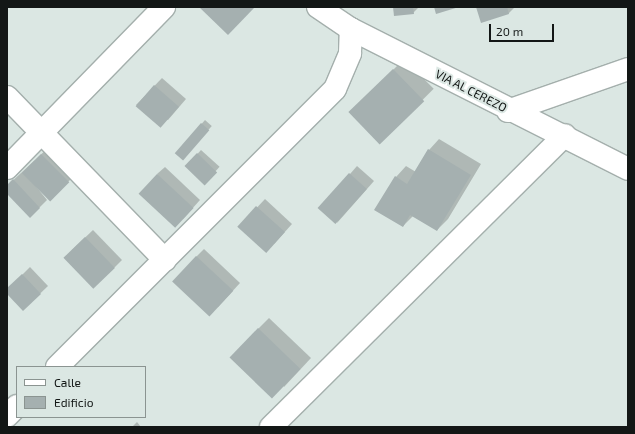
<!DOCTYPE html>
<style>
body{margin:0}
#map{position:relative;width:635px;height:434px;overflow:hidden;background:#dbe7e3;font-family:"Exo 2",sans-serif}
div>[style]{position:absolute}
.shadow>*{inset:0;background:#0003;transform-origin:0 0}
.building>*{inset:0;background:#a5b0b0;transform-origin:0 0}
.roads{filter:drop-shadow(1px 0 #a4afac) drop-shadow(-1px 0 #a4afac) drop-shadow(0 1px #a4afac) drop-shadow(0 -1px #a4afac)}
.street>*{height:22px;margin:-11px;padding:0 11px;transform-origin:11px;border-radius:11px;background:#fff}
span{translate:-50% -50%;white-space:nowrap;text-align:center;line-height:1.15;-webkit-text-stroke:4px #dbe7e3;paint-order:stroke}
.street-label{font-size:12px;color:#131716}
.frame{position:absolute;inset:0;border:8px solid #131716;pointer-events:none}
.legend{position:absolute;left:16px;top:366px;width:130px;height:52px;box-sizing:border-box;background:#dbe7e3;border:1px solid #8b9491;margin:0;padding:5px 7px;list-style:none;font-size:12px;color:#131716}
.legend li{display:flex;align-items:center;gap:8px;height:20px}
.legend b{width:20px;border:1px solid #8b9491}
.scale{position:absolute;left:489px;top:24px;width:65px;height:18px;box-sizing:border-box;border:2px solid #131716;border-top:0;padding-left:5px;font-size:12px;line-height:14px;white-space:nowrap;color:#131716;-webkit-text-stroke:3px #dbe7e3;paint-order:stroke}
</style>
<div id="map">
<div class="shadow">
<div style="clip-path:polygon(394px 7px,419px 7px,413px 13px)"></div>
<div style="clip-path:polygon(478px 7px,515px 7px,508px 14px)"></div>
<div style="left:404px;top:59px;width:42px;height:76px;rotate:45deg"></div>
<div style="clip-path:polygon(162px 78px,186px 99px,168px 120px,136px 105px)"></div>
<div style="left:205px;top:120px;width:9px;height:44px;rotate:41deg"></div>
<div style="clip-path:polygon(439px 139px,481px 164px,448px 219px,437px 230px,413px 216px,403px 226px,396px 177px,406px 166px,416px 172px,429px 150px)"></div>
<div style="clip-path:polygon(49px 147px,76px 174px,50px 200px,30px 179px,47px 200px,30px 217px,7px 192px,7px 186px)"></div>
<div style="left:201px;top:150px;width:25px;height:21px;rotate:42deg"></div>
<div style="clip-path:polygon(357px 166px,374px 181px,337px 223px,350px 174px)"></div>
<div style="clip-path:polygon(165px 167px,200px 200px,183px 219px,157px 174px)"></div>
<div style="clip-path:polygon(265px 199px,292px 224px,274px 244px,239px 227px)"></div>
<div style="clip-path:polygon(93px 230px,122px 260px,114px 268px,72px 250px)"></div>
<div style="clip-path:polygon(204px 249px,240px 283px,218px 307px,196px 257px)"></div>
<div style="clip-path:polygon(30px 267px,48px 286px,23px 310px,7px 293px,7px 290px)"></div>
<div style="clip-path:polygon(269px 318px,311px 358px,284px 387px,258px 329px)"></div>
<div style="clip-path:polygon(137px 422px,141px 427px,132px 427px)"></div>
</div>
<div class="building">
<div style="clip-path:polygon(199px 7px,255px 7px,228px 35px)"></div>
<div style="clip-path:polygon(393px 7px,413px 7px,414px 14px,394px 16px)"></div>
<div style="clip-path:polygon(434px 7px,459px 7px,436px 14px)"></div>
<div style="clip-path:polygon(476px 7px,507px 7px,509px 14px,481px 23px)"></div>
<div style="left:393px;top:69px;width:45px;height:62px;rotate:46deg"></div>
<div style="left:154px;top:85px;width:33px;height:28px;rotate:41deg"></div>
<div style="left:201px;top:123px;width:11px;height:40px;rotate:41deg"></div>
<div style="clip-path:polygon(428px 149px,471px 175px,437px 231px,410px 215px,403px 227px,374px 210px,395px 176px,407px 184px)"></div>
<div style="left:197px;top:153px;width:28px;height:18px;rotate:44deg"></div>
<div style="left:41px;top:154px;width:40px;height:27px;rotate:45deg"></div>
<div style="left:349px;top:173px;width:24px;height:47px;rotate:42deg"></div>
<div style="left:157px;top:174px;width:50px;height:27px;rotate:43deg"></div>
<div style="clip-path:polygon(13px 179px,40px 208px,30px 218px,7px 194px,7px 185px)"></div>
<div style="left:256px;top:206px;width:39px;height:28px;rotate:42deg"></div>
<div style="left:85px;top:237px;width:43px;height:30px;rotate:46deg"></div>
<div style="left:196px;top:256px;width:51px;height:35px;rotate:43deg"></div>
<div style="clip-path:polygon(22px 274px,41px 294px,23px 311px,7px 294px,7px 288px)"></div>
<div style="left:258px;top:328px;width:59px;height:41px;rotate:44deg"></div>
</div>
<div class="roads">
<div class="street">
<div style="left:318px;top:7px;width:40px;rotate:34deg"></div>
<div style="left:351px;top:29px;width:310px;rotate:26.8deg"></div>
<div style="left:7px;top:97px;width:227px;rotate:45.9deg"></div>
<div style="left:508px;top:111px;width:127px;rotate:-19.3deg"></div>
<div style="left:7px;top:168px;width:225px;rotate:-45.7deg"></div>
<div style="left:57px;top:367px;width:393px;rotate:-45deg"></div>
<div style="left:335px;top:89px;width:39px;rotate:-67deg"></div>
<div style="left:350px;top:53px;width:24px;rotate:-88deg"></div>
<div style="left:7px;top:416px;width:14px;rotate:-45deg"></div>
<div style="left:271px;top:427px;width:414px;rotate:-44.8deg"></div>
</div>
</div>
<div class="street-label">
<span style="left:471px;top:91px;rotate:27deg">VIA AL CEREZO</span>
</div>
<div class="frame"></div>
<ul class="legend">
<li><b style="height:5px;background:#fff"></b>Calle</li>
<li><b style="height:11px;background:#a5b0b0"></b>Edificio</li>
</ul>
<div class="scale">20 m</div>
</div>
